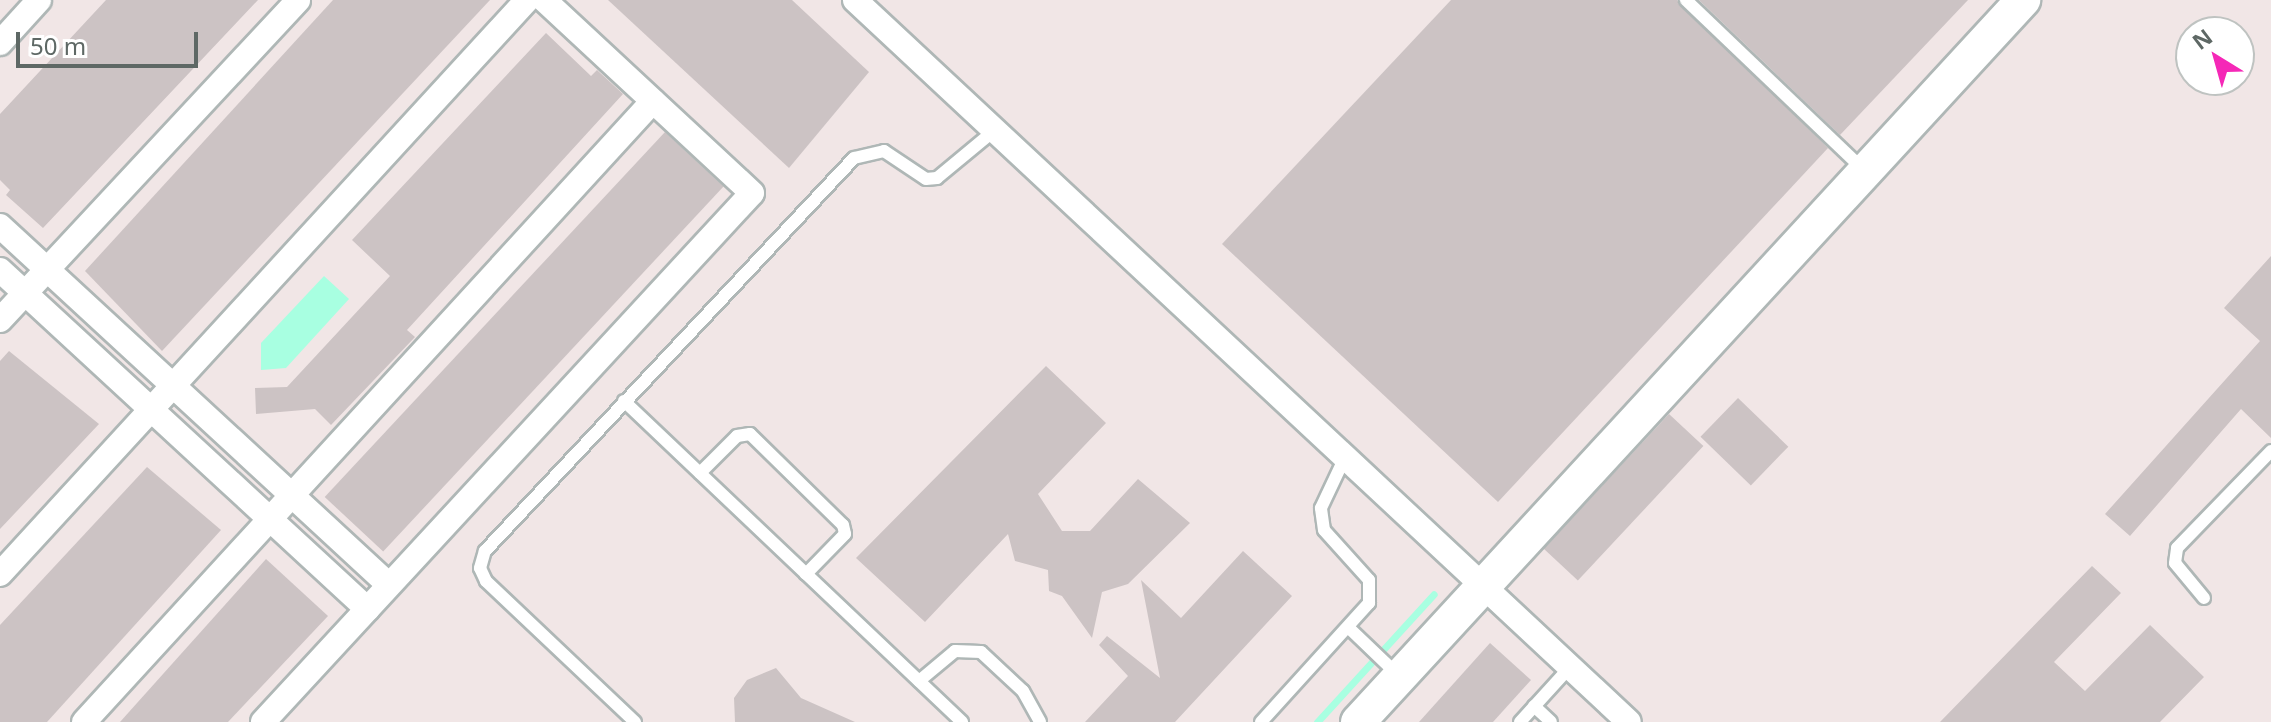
<!DOCTYPE html>
<style>
body{margin:0}
#map{position:relative;width:2271px;height:722px;overflow:hidden;background:#f1e6e6;font-family:"Noto Sans",sans-serif}
div>[style]{position:absolute}
.water>*{inset:0;background:#a8ffe1}
.stream>*{height:7px;margin:-3.5px;padding:0 3.5px;transform-origin:3.5px;border-radius:3.5px;background:#a8ffe1}
.building>*{inset:0;background:#ccc3c4;transform-origin:0 0}
.roads{filter:drop-shadow(2px 0 #afb7b6) drop-shadow(-2px 0 #afb7b6) drop-shadow(0 2px #afb7b6) drop-shadow(0 -2px #afb7b6)}
.lane>*{height:12px;margin:-6px;padding:0 6px;transform-origin:6px;border-radius:6px;background:#fff}
.street>*{height:24px;margin:-12px;padding:0 12px;transform-origin:12px;border-radius:12px;background:#fff}
.secondary>*{height:34px;margin:-17px;padding:0 17px;transform-origin:17px;border-radius:17px;background:#fff}
span{translate:-50% -50%;white-space:nowrap;text-align:center;line-height:1.15;-webkit-text-stroke:8px #fff;paint-order:stroke}
.north{position:absolute;left:2175px;top:16px;width:80px;height:80px;box-sizing:border-box;background:#fff;border:2px solid #bfc3c1;border-radius:50%;rotate:323deg;font-size:22px;font-weight:700;line-height:32px;text-align:center;color:#5e6865}
.north::after{content:'';display:block;margin:auto;width:28px;height:36px;background:#f528b7;clip-path:polygon(50% 0,100% 100%,50% 72%,0 100%)}
.scale{position:absolute;left:16px;top:32px;width:182px;height:36px;box-sizing:border-box;border:4px solid #5e6865;border-top:0;padding-left:10px;font-size:24px;line-height:28px;white-space:nowrap;color:#5e6865;-webkit-text-stroke:6px #fff;paint-order:stroke}
</style>
<div id="map">
<div class="water">
<div style="clip-path:polygon(324px 276px,349px 299px,286px 368px,261px 370px,261px 343px)"></div>
</div>
<div class="stream">
<div style="left:1317px;top:722px;width:173px;rotate:-47.6deg"></div>
</div>
<div class="building">
<div style="clip-path:polygon(106px 0,258px 0,43px 228px,6px 195px,10px 190px,0 180px,0 114px)"></div>
<div style="clip-path:polygon(333px 0,490px 0,162px 351px,85px 271px)"></div>
<div style="clip-path:polygon(608px 0,792px 0,869px 72px,789px 168px)"></div>
<div style="clip-path:polygon(1451px 0,1677px 0,1828px 148px,1498px 502px,1222px 244px)"></div>
<div style="clip-path:polygon(1699px 0,1968px 0,1840px 135px)"></div>
<div style="clip-path:polygon(546px 33px,591px 76px,597px 70px,623px 94px,407px 330px,415px 337px,331px 425px,315px 409px,256px 414px,255px 388px,287px 387px,390px 276px,352px 240px)"></div>
<div style="left:665px;top:132px;width:80px;height:499px;rotate:43deg"></div>
<div style="clip-path:polygon(2271px 256px,2271px 438px,2241px 409px,2130px 536px,2105px 514px,2260px 341px,2224px 308px)"></div>
<div style="clip-path:polygon(9px 351px,99px 424px,0 529px,0 361px)"></div>
<div style="clip-path:polygon(1046px 366px,1106px 423px,1038px 494px,1062px 531px,1090px 531px,1138px 479px,1190px 523px,1128px 584px,1102px 592px,1092px 638px,1062px 596px,1049px 591px,1048px 570px,1015px 561px,1008px 534px,925px 622px,856px 558px)"></div>
<div style="left:1738px;top:398px;width:70px;height:54px;rotate:44deg"></div>
<div style="left:1669px;top:414px;width:47px;height:184px;rotate:43deg"></div>
<div style="clip-path:polygon(147px 467px,221px 530px,47px 722px,0 722px,0 625px)"></div>
<div style="clip-path:polygon(1243px 551px,1292px 596px,1175px 722px,1085px 722px,1128px 676px,1099px 645px,1107px 636px,1160px 678px,1141px 580px,1181px 618px)"></div>
<div style="clip-path:polygon(266px 559px,328px 616px,228px 722px,120px 722px)"></div>
<div style="clip-path:polygon(2092px 566px,2121px 593px,2054px 662px,2085px 691px,2150px 625px,2204px 677px,2160px 722px,1940px 722px)"></div>
<div style="clip-path:polygon(1490px 643px,1531px 680px,1493px 722px,1419px 722px)"></div>
<div style="clip-path:polygon(776px 668px,801px 698px,855px 722px,735px 722px,734px 698px,747px 680px)"></div>
</div>
<div class="roads">
<div class="lane">
<div style="left:1686px;top:0;width:246px;rotate:43.7deg"></div>
<div style="left:624px;top:401px;width:466px;rotate:43.5deg"></div>
<div style="left:700px;top:473px;width:52px;rotate:-45deg"></div>
<div style="left:737px;top:436px;width:13px;rotate:-9deg"></div>
<div style="left:750px;top:434px;width:130px;rotate:44.4deg"></div>
<div style="left:843px;top:525px;width:9px;rotate:77deg"></div>
<div style="left:845px;top:534px;width:56px;rotate:134.3deg"></div>
<div style="left:2204px;top:598px;width:45px;rotate:-129.6deg"></div>
<div style="left:2175px;top:563px;width:15px;rotate:-82deg"></div>
<div style="left:2177px;top:548px;width:135px;rotate:-45.9deg"></div>
<div style="left:1349px;top:628px;width:66px;rotate:43.8deg"></div>
<div style="left:919px;top:681px;width:47px;rotate:-39.8deg"></div>
<div style="left:955px;top:651px;width:26px;rotate:2deg"></div>
<div style="left:981px;top:652px;width:57px;rotate:42.9deg"></div>
<div style="left:1023px;top:691px;width:35px;rotate:61deg"></div>
<div style="left:1534px;top:706px;width:23px;rotate:43deg"></div>
<div style="left:635px;top:722px;width:205px;rotate:-136.6deg"></div>
<div style="left:486px;top:581px;width:14px;rotate:-115deg"></div>
<div style="left:480px;top:568px;width:18px;rotate:-74deg"></div>
<div style="left:485px;top:551px;width:539px;rotate:-46.8deg"></div>
<div style="left:854px;top:158px;width:31px;rotate:-13deg"></div>
<div style="left:884px;top:151px;width:50px;rotate:33.7deg"></div>
<div style="left:926px;top:179px;width:11px;rotate:-5deg"></div>
<div style="left:937px;top:178px;width:75px;rotate:-39.6deg"></div>
<div style="left:1261px;top:722px;width:161px;rotate:-47.8deg"></div>
<div style="left:1369px;top:603px;width:23px;rotate:-90deg"></div>
<div style="left:1369px;top:580px;width:67px;rotate:-132deg"></div>
<div style="left:1324px;top:530px;width:22px;rotate:-98deg"></div>
<div style="left:1321px;top:508px;width:59px;rotate:-64.7deg"></div>
<div style="left:1520px;top:722px;width:76px;rotate:-47.7deg"></div>
</div>
<div class="street">
<div style="left:855px;top:0;width:1058px;rotate:43.01deg"></div>
<div style="left:0;top:43px;width:58px;rotate:-47.8deg"></div>
<div style="left:0;top:226px;width:528px;rotate:42.7deg"></div>
<div style="left:0;top:270px;width:500px;rotate:42.7deg"></div>
<div style="left:0;top:320px;width:437px;rotate:-47deg"></div>
<div style="left:0;top:574px;width:779px;rotate:-47.44deg"></div>
<div style="left:84px;top:722px;width:842px;rotate:-47.5deg"></div>
<div style="left:263px;top:722px;width:720px;rotate:-47.25deg"></div>
<div style="left:752px;top:193px;width:284px;rotate:-137.1deg"></div>
</div>
<div class="secondary">
<div style="left:1358px;top:722px;width:982px;rotate:-47.35deg"></div>
</div>
</div>
<div class="north">N</div>
<div class="scale">50 m</div>
</div>
